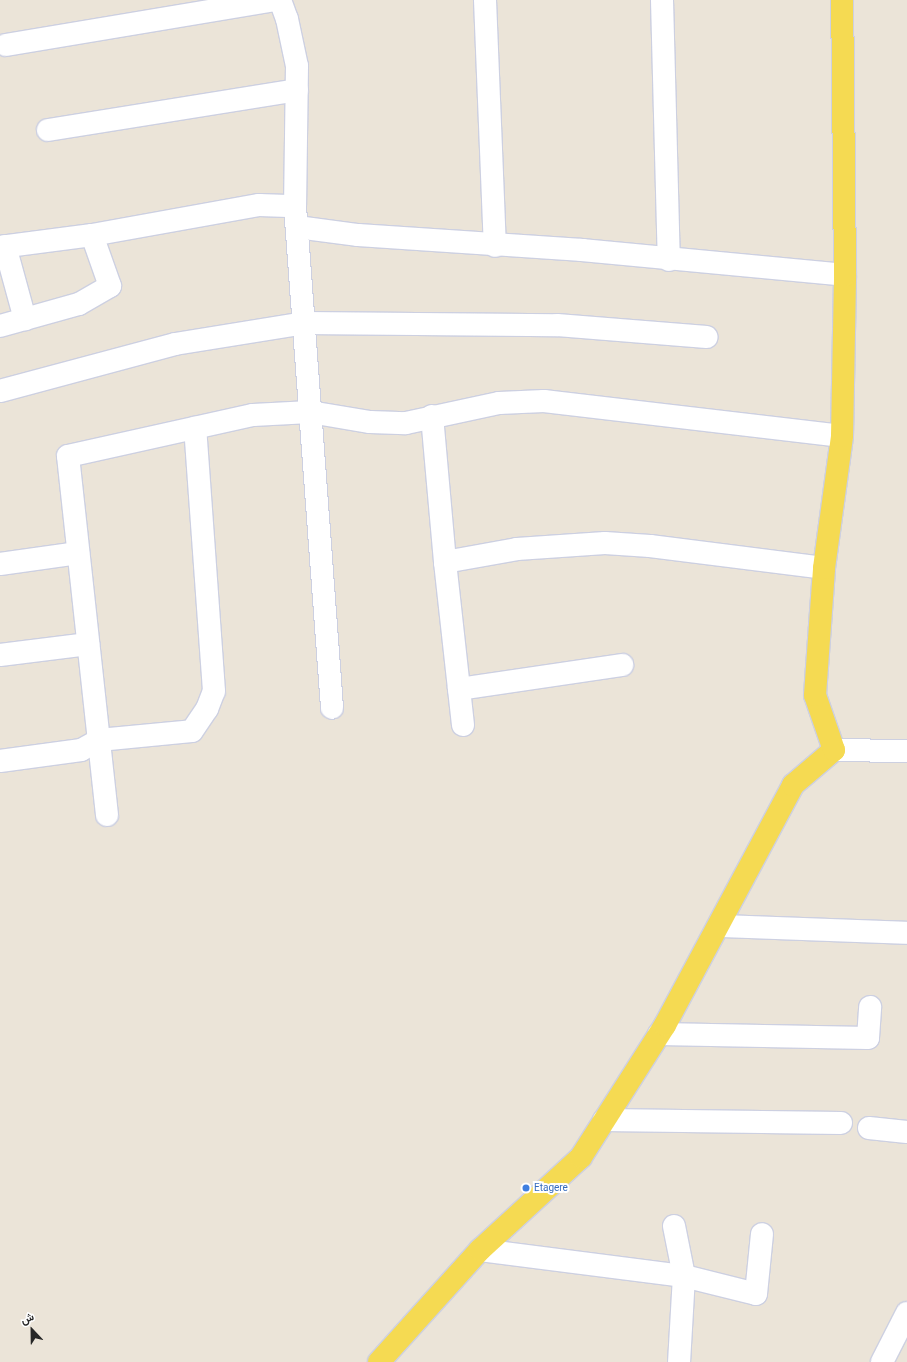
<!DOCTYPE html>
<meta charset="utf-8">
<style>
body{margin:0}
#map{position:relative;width:907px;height:1362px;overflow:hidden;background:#ebe4d8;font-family:Roboto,Vazirmatn,sans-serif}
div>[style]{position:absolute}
.roads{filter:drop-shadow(1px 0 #cdd0e1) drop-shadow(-1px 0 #cdd0e1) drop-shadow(0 1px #cdd0e1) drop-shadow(0 -1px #cdd0e1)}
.minor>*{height:22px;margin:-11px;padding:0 11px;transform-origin:11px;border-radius:11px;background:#fff}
.major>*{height:22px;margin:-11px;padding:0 11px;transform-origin:11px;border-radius:11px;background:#f5da52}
.dots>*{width:11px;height:11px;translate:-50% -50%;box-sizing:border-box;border:2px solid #fff;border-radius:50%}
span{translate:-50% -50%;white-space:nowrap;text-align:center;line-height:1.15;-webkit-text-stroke:4px #fff;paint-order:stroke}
.shop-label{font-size:10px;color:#366cbe}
.left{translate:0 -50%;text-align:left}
.north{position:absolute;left:12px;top:1310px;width:40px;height:40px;-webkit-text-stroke:3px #fff;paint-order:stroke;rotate:338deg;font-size:11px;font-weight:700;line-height:16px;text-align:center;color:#272727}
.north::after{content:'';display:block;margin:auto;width:14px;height:18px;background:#272727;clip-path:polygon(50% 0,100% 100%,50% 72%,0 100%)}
</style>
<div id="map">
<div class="roads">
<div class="minor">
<div style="left:280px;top:0;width:20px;rotate:70deg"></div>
<div style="left:287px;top:19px;width:48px;rotate:78deg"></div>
<div style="left:297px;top:66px;width:140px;rotate:90.8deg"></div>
<div style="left:295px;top:206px;width:503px;rotate:85.78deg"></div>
<div style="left:485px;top:0;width:246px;rotate:87.7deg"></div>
<div style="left:662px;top:0;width:260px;rotate:88.5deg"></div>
<div style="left:6px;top:45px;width:273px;rotate:-9.5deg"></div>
<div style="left:48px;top:130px;width:252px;rotate:-9.1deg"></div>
<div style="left:297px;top:227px;width:62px;rotate:7.5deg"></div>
<div style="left:358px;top:235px;width:225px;rotate:3.8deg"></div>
<div style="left:582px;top:250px;width:264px;rotate:5.4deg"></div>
<div style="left:5px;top:246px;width:76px;rotate:74.7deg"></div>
<div style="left:0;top:247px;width:93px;rotate:-7.4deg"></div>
<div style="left:92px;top:235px;width:170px;rotate:-10.2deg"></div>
<div style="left:259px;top:205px;width:36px;rotate:2deg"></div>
<div style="left:0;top:326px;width:82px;rotate:-15.6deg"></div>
<div style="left:79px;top:304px;width:36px;rotate:-30deg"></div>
<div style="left:110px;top:286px;width:54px;rotate:-109.4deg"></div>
<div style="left:0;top:391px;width:181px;rotate:-15deg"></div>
<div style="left:175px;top:344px;width:131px;rotate:-9.2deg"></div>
<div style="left:304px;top:323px;width:253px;rotate:0.5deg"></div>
<div style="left:557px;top:325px;width:150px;rotate:4.6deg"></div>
<div style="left:432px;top:416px;width:147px;rotate:84.9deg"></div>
<div style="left:445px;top:562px;width:164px;rotate:83.7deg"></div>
<div style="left:445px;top:562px;width:73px;rotate:-10.2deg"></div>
<div style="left:517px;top:549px;width:88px;rotate:-3.9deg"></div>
<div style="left:605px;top:543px;width:45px;rotate:3.8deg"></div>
<div style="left:650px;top:546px;width:175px;rotate:7.2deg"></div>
<div style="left:0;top:564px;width:79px;rotate:-8deg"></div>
<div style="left:0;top:655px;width:89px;rotate:-7.1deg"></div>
<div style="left:459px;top:689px;width:165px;rotate:-8.4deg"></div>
<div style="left:834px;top:750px;width:73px;rotate:0.8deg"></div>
<div style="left:0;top:761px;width:82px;rotate:-7.7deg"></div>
<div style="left:81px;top:750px;width:21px;rotate:-29deg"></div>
<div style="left:99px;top:740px;width:93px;rotate:-5.5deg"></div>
<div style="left:192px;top:731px;width:27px;rotate:-56deg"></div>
<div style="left:207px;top:709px;width:19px;rotate:-69deg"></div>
<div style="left:214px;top:691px;width:264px;rotate:-94.1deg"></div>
<div style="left:107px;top:815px;width:361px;rotate:-96.2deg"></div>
<div style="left:68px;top:456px;width:189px;rotate:-12.5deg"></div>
<div style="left:253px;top:415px;width:57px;rotate:-3deg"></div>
<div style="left:310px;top:412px;width:61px;rotate:9.5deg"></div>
<div style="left:370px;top:422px;width:36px;rotate:2deg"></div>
<div style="left:406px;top:423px;width:95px;rotate:-12.1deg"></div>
<div style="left:499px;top:403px;width:45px;rotate:-2.5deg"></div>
<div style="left:544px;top:401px;width:300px;rotate:6.7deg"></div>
<div style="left:719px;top:926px;width:188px;rotate:2.1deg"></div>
<div style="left:659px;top:1034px;width:209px;rotate:1.1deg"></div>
<div style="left:868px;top:1038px;width:31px;rotate:-86deg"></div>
<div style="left:604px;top:1120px;width:237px;rotate:0.7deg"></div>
<div style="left:869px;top:1128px;width:38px;rotate:6deg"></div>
<div style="left:674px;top:1226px;width:51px;rotate:78.7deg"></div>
<div style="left:684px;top:1276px;width:86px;rotate:93.3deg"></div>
<div style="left:480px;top:1250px;width:206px;rotate:7.3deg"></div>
<div style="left:684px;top:1276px;width:74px;rotate:14deg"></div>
<div style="left:756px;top:1294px;width:60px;rotate:-84.3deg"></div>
<div style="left:882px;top:1362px;width:55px;rotate:-63deg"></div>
</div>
<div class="major">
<div style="left:379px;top:1362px;width:151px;rotate:-48deg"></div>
<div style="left:480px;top:1250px;width:137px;rotate:-42.6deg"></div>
<div style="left:581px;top:1157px;width:156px;rotate:-57.5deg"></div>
<div style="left:665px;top:1025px;width:272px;rotate:-61.9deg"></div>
<div style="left:793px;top:785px;width:54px;rotate:-40.5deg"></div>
<div style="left:834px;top:750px;width:58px;rotate:-109.1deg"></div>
<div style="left:815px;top:695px;width:127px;rotate:-85.9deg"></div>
<div style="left:824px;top:568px;width:133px;rotate:-82.2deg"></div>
<div style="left:842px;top:436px;width:161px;rotate:-88.9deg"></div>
<div style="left:845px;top:275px;width:275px;rotate:-90.6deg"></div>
</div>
</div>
<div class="dots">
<div style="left:526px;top:1188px;background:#3f7fe0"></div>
</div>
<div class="shop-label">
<span class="left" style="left:534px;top:1188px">Etagere</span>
</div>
<div class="north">ش</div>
</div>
